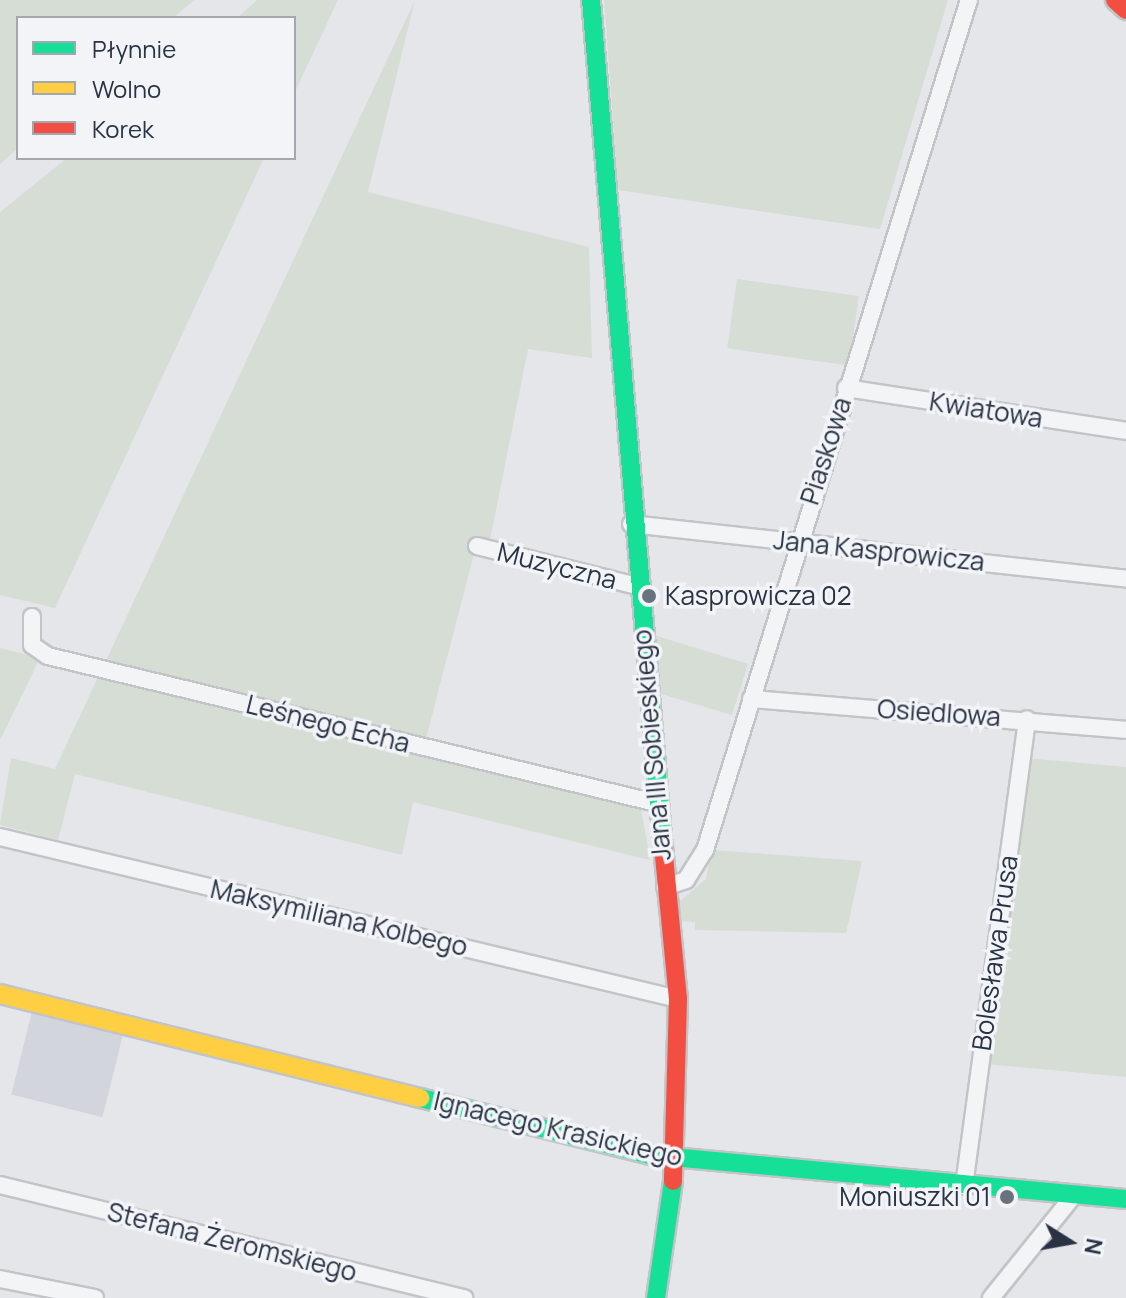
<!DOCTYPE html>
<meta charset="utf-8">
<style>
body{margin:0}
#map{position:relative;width:1126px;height:1298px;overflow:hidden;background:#e4e6e9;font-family:Manrope,sans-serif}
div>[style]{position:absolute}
.built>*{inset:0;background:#d2d6dc;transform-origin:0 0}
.green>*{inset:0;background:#d5ddd4;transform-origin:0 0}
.roads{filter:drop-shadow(2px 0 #c2c4c7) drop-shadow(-2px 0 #c2c4c7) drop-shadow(0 2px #c2c4c7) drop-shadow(0 -2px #c2c4c7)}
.street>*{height:16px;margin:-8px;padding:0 8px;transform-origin:8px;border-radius:8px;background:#f3f4f6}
.fast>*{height:18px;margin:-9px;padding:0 9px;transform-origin:9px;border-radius:9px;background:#16e098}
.slow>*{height:18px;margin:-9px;padding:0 9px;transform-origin:9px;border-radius:9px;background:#ffcf43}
.jam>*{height:18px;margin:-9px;padding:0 9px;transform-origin:9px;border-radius:9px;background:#f24e42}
.dots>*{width:22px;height:22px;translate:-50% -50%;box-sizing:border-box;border:4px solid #f2f4f8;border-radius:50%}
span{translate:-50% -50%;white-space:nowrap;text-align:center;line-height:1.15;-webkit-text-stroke:7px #f2f4f8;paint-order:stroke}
.street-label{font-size:26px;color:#293344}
.poi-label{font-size:26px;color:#293344}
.left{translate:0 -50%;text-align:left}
.right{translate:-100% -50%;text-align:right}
.legend{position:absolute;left:16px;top:16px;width:280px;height:144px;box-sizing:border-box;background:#f2f4f8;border:2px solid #a2a7b0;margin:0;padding:10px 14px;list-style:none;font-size:24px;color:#293344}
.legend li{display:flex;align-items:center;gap:16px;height:40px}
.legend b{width:40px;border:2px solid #a2a7b0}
.north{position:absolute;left:1030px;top:1202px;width:80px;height:80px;-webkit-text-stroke:6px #f2f4f8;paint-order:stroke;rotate:101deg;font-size:22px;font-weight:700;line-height:32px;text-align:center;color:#293344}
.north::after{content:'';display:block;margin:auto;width:28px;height:36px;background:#293344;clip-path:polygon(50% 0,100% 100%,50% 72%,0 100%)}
</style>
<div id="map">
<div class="built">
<div style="left:32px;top:1011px;width:94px;height:86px;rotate:14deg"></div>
</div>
<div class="green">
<div style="clip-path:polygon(0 0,194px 0,173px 18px,18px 18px,18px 148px,0 164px)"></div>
<div style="clip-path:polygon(257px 0,338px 0,294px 94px,294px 18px,237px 18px)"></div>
<div style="clip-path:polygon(415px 0,368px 192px,589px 247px,592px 358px,528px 349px,490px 540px,474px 554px,425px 742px,104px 665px)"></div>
<div style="clip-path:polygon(604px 0,948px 0,880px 229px,618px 190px)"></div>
<div style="clip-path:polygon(67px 158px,264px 158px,55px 608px,0 595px,0 212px)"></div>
<div style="left:737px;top:279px;width:123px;height:70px;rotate:8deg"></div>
<div style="clip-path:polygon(654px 635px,748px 664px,732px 715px,658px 693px)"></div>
<div style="clip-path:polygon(0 648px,40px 658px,0 740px)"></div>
<div style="clip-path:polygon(100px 673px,640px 803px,650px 860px,413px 802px,402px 855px,75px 774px,58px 840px,0 825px,11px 758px,55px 769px)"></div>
<div style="clip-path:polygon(1026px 758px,1126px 767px,1126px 1077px,986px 1064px)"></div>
<div style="clip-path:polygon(711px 850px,862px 861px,846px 933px,695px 930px,695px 922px,682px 921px,679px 902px,706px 879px)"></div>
</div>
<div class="roads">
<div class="street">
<div style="left:846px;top:388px;width:283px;rotate:8.7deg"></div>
<div style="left:631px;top:524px;width:498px;rotate:6.3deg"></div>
<div style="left:477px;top:546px;width:165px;rotate:14deg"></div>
<div style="left:32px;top:617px;width:28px;rotate:90deg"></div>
<div style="left:32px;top:645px;width:19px;rotate:35deg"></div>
<div style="left:48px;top:656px;width:626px;rotate:13.59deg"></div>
<div style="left:751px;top:699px;width:376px;rotate:4.7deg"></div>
<div style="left:0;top:837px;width:697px;rotate:13.44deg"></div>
<div style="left:665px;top:887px;width:22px;rotate:-18deg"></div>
<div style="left:686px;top:880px;width:36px;rotate:-58deg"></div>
<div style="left:705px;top:850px;width:890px;rotate:-72.75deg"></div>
<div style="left:0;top:1185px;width:478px;rotate:13.7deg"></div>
<div style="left:964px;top:1186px;width:471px;rotate:-82.3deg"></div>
<div style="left:0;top:1279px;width:97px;rotate:11.3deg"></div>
<div style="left:991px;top:1298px;width:132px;rotate:-51.1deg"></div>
</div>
<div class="fast">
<div style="left:591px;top:0;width:849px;rotate:85.14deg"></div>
<div style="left:420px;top:1098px;width:238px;rotate:13.9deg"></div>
<div style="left:651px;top:1155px;width:477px;rotate:5.3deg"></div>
<div style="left:656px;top:1298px;width:118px;rotate:-81.7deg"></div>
</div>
<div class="slow">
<div style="left:0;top:994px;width:433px;rotate:13.9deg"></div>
</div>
<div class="jam">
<div style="left:1115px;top:0;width:15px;rotate:42deg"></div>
<div style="left:663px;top:846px;width:154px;rotate:84.4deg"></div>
<div style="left:678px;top:999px;width:182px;rotate:91.6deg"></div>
</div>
</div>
<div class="dots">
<div style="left:649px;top:596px;background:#6a727e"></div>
<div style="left:1007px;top:1197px;background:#6a727e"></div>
</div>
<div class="street-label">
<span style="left:986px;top:410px;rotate:9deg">Kwiatowa</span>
<span style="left:826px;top:451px;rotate:-72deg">Piaskowa</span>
<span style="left:879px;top:551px;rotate:6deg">Jana Kasprowicza</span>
<span style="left:557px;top:566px;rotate:14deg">Muzyczna</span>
<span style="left:939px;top:713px;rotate:4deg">Osiedlowa</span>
<span style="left:328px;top:724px;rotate:14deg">Leśnego Echa</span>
<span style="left:652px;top:745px;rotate:-95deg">Jana III Sobieskiego</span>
<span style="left:339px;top:918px;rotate:13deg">Maksymiliana Kolbego</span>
<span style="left:995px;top:953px;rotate:-82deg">Bolesława Prusa</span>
<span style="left:558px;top:1129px;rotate:13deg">Ignacego Krasickiego</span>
<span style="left:232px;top:1242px;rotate:14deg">Stefana Żeromskiego</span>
</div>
<div class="poi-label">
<span class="left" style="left:665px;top:596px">Kasprowicza 02</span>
<span class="right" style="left:991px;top:1197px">Moniuszki 01</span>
</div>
<ul class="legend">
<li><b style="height:10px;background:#16e098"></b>Płynnie</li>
<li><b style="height:10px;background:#ffcf43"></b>Wolno</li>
<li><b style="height:10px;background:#f24e42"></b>Korek</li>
</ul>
<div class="north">N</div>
</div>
